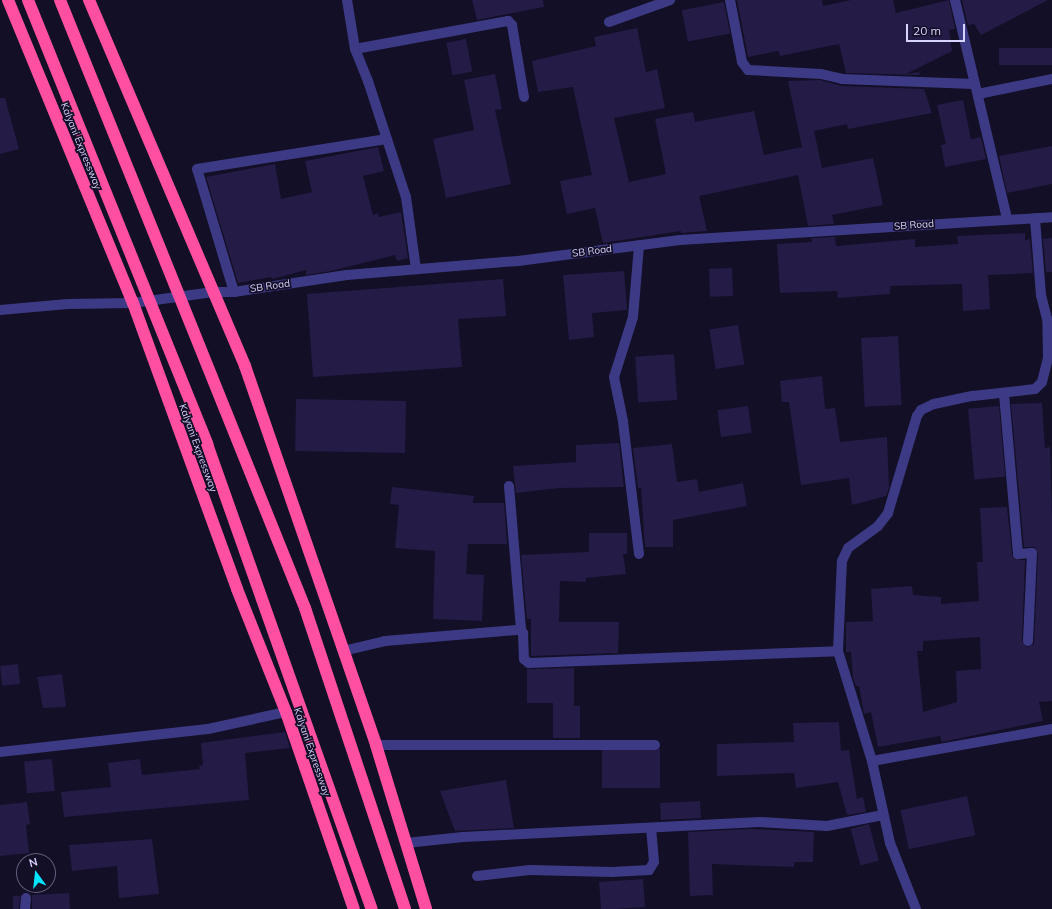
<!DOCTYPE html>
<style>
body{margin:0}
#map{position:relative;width:1052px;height:909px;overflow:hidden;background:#130f26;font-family:Mulish,sans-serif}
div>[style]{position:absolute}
.building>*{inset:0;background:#241b47;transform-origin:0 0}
.minor>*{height:10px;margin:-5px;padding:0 5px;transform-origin:5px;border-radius:5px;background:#3d3a85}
.highway>*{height:12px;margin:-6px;padding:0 6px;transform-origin:6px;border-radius:6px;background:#ff4fa3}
span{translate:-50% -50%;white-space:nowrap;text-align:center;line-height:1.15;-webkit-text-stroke:3.5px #130f26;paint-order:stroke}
.street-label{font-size:10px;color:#d9d4ff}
.north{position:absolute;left:16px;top:853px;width:40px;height:40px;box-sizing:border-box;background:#130f26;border:1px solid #625e7d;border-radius:50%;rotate:345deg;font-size:11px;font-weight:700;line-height:16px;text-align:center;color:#d9d4ff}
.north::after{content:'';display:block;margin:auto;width:14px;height:18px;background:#00e5ff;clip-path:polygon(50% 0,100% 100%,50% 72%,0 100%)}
.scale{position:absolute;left:906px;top:24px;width:59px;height:18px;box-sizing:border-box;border:2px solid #d9d4ff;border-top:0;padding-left:5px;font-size:12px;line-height:14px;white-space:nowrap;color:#d9d4ff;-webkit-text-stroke:3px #130f26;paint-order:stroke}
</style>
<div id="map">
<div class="building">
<div style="clip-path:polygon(472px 0,543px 0,544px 7px,477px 20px)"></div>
<div style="clip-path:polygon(737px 0,822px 0,823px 6px,851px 0,893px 0,896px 13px,949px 0,955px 29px,949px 30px,952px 51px,906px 74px,919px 72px,920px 75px,846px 73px,839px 44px,780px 56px,778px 51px,748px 57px)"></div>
<div style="clip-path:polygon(962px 0,1048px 0,981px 35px,974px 24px,968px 25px)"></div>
<div style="left:724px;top:2px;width:32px;height:43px;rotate:79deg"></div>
<div style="clip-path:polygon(637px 28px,646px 72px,657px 69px,665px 108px,614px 118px,629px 182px,666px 174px,655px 119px,675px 115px,693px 112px,695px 122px,754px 111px,764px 155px,802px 147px,788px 81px,820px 80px,842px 86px,924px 89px,932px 113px,848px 129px,847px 124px,814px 131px,822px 168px,873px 158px,883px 205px,832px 215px,834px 224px,808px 226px,798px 175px,699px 196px,707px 231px,681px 233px,681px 231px,603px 243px,595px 208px,567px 214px,560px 181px,592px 175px,573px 87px,538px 92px,532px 61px,596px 46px,594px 37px)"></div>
<div style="left:466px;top:39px;width:33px;height:20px;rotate:79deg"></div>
<div style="left:1052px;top:48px;width:17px;height:53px;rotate:90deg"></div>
<div style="clip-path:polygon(495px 74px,502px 109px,495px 110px,511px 184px,446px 198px,433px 139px,474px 130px,464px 80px)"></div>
<div style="clip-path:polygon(0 98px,5px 98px,19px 149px,0 154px)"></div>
<div style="clip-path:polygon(963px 100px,971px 139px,981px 137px,986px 159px,945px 167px,941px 145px,946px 144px,937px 105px)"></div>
<div style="clip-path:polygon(1052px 146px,1052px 184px,1007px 193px,999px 156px)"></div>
<div style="clip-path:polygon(378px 147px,384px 171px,363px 176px,373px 215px,378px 213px,379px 217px,401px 212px,408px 258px,397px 261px,395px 255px,331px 271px,306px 275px,306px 270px,272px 279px,271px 277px,238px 283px,206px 177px,275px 164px,281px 199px,312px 192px,305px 161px)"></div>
<div style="clip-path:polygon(1025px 233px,1025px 240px,1030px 239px,1033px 273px,988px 275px,990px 309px,963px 311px,962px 284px,890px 286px,890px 294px,838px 298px,837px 291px,780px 293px,777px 244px,812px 242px,811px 238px,835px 237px,836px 246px,915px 239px,915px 247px,958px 244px,957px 236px)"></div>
<div style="clip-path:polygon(1052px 238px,1052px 272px,1046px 272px,1043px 239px)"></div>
<div style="left:732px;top:268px;width:28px;height:23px;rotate:88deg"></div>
<div style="clip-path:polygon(624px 271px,627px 310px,592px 313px,594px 337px,569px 340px,563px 275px)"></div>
<div style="clip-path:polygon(503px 279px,506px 316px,458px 319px,462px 367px,313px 377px,307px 294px)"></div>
<div style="left:738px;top:325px;width:40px;height:29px;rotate:81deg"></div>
<div style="left:898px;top:336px;width:69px;height:37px;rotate:87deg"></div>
<div style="left:674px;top:354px;width:46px;height:39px;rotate:86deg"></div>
<div style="clip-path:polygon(822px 376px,825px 409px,835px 408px,840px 442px,887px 437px,889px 488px,886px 496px,852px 505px,849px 478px,801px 485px,789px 402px,782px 402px,780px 381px)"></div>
<div style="left:296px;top:399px;width:110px;height:52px;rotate:1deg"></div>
<div style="clip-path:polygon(evenodd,1042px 403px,1045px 448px,1050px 447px,1052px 518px,1052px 701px,1039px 702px,1043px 721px,942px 742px,940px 736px,878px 747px,871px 712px,864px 714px,859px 686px,856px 686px,853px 678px,851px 652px,846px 652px,846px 622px,873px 621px,871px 589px,912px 586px,913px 595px,941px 597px,941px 604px,979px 601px,977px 562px,983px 562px,980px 508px,1007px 507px,1012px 555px,1016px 560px,1025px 560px,1022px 641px,1027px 647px,1034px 644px,1038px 553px,1035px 547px,1024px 547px,1011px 404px,1042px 403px,980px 637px,981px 669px,956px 671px,957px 702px,923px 712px,917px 651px,923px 651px,923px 641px,980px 637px)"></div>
<div style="left:748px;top:406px;width:27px;height:31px;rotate:82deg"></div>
<div style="left:999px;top:406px;width:71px;height:31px;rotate:85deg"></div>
<div style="clip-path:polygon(619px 443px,624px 487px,559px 488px,516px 493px,513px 466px,576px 462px,576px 445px)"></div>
<div style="clip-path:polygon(672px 444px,677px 482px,697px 479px,699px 492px,743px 483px,747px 506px,673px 520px,673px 547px,645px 547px,641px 488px,638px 488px,633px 448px)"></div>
<div style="clip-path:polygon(392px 487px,474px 496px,473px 503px,504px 503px,507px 544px,468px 544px,466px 574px,484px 575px,482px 621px,433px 619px,435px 551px,395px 548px,399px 505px,390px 504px)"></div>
<div style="clip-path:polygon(589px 533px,627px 533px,627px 554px,623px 554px,626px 574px,586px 578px,586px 582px,560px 581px,559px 622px,619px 622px,618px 653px,531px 656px,531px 619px,527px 619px,521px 555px,589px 552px)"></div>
<div style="left:18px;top:664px;width:20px;height:18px;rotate:84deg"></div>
<div style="clip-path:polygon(574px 668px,574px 706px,580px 706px,580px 738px,553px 738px,553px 703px,527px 703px,527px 669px)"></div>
<div style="clip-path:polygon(62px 674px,66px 707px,43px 708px,37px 677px)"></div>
<div style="clip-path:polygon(839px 722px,841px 751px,849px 750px,857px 799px,863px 797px,866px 812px,847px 815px,838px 782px,796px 788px,794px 773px,717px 776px,717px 744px,794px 742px,793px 723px)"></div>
<div style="clip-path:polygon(285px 732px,290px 748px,245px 753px,249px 800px,64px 817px,61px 792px,111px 787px,108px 763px,140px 759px,142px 775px,200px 769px,199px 766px,203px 765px,201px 743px)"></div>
<div style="left:660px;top:749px;width:39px;height:58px;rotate:90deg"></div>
<div style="left:52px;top:759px;width:32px;height:28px;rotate:85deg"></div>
<div style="clip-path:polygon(506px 780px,514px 828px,455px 831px,440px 791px)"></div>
<div style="left:967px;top:796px;width:40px;height:68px;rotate:78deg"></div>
<div style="left:700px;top:801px;width:17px;height:40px;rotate:87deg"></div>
<div style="clip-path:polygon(27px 802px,30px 824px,26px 825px,29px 853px,0 856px,0 805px)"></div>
<div style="left:869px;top:824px;width:38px;height:19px;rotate:75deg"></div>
<div style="clip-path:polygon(751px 829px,814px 832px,813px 862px,794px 862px,794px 867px,712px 864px,713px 895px,690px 896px,688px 832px)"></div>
<div style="clip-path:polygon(152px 839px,159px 894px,119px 898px,117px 866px,72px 871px,69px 845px)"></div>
<div style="left:643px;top:879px;width:28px;height:44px;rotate:86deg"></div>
<div style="clip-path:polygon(69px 893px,70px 909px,32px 909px,32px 895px)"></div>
<div style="clip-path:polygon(13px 896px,20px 896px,19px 909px,13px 909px)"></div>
</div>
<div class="minor">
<div style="left:347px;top:0;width:50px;rotate:80.7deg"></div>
<div style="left:355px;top:49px;width:35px;rotate:68deg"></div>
<div style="left:368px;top:81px;width:122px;rotate:71.9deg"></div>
<div style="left:406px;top:197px;width:73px;rotate:82.1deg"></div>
<div style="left:730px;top:0;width:63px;rotate:79deg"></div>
<div style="left:742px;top:62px;width:10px;rotate:53deg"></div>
<div style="left:748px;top:70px;width:73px;rotate:3.1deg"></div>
<div style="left:821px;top:74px;width:22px;rotate:13deg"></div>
<div style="left:842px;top:79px;width:132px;rotate:2.2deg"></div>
<div style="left:955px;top:0;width:225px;rotate:76.6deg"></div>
<div style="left:609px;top:22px;width:65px;rotate:-19.8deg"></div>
<div style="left:355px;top:49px;width:156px;rotate:-10.4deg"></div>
<div style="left:508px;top:21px;width:6px;rotate:45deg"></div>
<div style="left:512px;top:25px;width:73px;rotate:80.5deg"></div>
<div style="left:978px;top:94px;width:76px;rotate:-11.5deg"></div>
<div style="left:234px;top:292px;width:128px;rotate:-106.7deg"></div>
<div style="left:197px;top:169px;width:192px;rotate:-9deg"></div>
<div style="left:0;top:310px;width:68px;rotate:-5deg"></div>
<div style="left:68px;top:304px;width:65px;rotate:-0.9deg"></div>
<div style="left:133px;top:303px;width:81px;rotate:-7.8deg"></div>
<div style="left:213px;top:292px;width:21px"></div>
<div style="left:234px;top:292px;width:114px;rotate:-8.6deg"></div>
<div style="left:347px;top:275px;width:172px;rotate:-4.7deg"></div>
<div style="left:518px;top:261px;width:163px;rotate:-7.4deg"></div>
<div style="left:680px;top:240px;width:373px;rotate:-3.5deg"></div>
<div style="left:1004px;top:394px;width:161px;rotate:85deg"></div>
<div style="left:1018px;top:554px;width:14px;rotate:-4deg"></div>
<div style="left:1032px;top:553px;width:88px;rotate:92.6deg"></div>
<div style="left:509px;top:486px;width:144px;rotate:85.2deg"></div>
<div style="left:639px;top:554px;width:134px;rotate:-96.9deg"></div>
<div style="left:623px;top:421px;width:45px;rotate:-101.6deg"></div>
<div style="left:614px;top:377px;width:63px;rotate:-72.4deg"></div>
<div style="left:633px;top:317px;width:72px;rotate:-85.2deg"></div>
<div style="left:343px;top:651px;width:43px;rotate:-13.4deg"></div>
<div style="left:385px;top:641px;width:132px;rotate:-4.8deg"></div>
<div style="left:517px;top:630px;width:4px"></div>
<div style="left:521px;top:630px;width:4px;rotate:56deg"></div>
<div style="left:523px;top:633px;width:26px;rotate:88deg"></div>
<div style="left:524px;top:659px;width:6px;rotate:39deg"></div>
<div style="left:529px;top:663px;width:309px;rotate:-2.2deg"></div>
<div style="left:376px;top:745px;width:279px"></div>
<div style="left:0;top:752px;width:209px;rotate:-6.3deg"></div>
<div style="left:208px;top:729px;width:80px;rotate:-12.3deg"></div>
<div style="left:872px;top:761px;width:183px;rotate:-10.1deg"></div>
<div style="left:406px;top:843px;width:57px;rotate:-6deg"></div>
<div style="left:463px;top:837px;width:297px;rotate:-2.9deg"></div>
<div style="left:760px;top:822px;width:67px;rotate:3.4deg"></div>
<div style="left:827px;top:826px;width:57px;rotate:-11.1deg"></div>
<div style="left:477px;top:876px;width:53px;rotate:-6.5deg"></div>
<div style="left:530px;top:870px;width:82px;rotate:1.4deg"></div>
<div style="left:612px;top:872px;width:37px;rotate:-3deg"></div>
<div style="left:649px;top:870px;width:9px;rotate:-58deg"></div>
<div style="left:654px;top:862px;width:33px;rotate:-95deg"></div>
<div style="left:25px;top:909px;width:11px;rotate:-85deg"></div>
<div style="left:916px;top:909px;width:71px;rotate:-111.5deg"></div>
<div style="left:890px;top:843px;width:84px;rotate:-102.4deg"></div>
<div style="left:872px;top:761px;width:115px;rotate:-107.2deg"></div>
<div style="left:838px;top:651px;width:90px;rotate:-87.5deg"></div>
<div style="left:842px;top:561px;width:14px;rotate:-65deg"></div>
<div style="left:848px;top:548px;width:37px;rotate:-36deg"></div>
<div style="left:878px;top:526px;width:16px;rotate:-52deg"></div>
<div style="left:888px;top:513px;width:101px;rotate:-73.4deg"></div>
<div style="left:917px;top:416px;width:7px;rotate:-56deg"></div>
<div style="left:921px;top:410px;width:14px;rotate:-25deg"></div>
<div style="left:934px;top:404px;width:40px;rotate:-12deg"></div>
<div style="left:973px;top:396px;width:62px;rotate:-6.4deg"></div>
<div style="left:1035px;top:389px;width:10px;rotate:-45deg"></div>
<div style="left:1042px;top:382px;width:25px;rotate:-76deg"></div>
<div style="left:1048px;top:358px;width:39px;rotate:-91deg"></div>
<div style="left:1047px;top:319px;width:25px;rotate:-104deg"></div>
<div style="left:1041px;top:295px;width:77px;rotate:-94.5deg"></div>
</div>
<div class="highway">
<div style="left:8px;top:0;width:328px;rotate:67.6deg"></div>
<div style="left:133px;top:303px;width:304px;rotate:70deg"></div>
<div style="left:237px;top:589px;width:132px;rotate:68.3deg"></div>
<div style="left:286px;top:712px;width:208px;rotate:71deg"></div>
<div style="left:28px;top:0;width:479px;rotate:68deg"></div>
<div style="left:207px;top:444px;width:493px;rotate:70.5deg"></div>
<div style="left:60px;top:0;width:656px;rotate:68.05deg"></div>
<div style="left:305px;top:608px;width:317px;rotate:71.6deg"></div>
<div style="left:89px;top:0;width:398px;rotate:66.9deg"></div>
<div style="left:245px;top:366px;width:401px;rotate:70.9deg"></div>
<div style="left:376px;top:745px;width:171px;rotate:73deg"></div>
</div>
<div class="street-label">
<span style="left:81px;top:146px;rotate:68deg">Kalyani Expressway</span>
<span style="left:914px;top:225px;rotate:-4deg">SB Road</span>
<span style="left:592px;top:251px;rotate:-7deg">SB Road</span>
<span style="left:270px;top:286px;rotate:-8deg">SB Road</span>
<span style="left:198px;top:448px;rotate:70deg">Kalyani Expressway</span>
<span style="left:312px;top:752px;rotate:71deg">Kalyani Expressway</span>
</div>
<div class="north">N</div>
<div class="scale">20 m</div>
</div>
